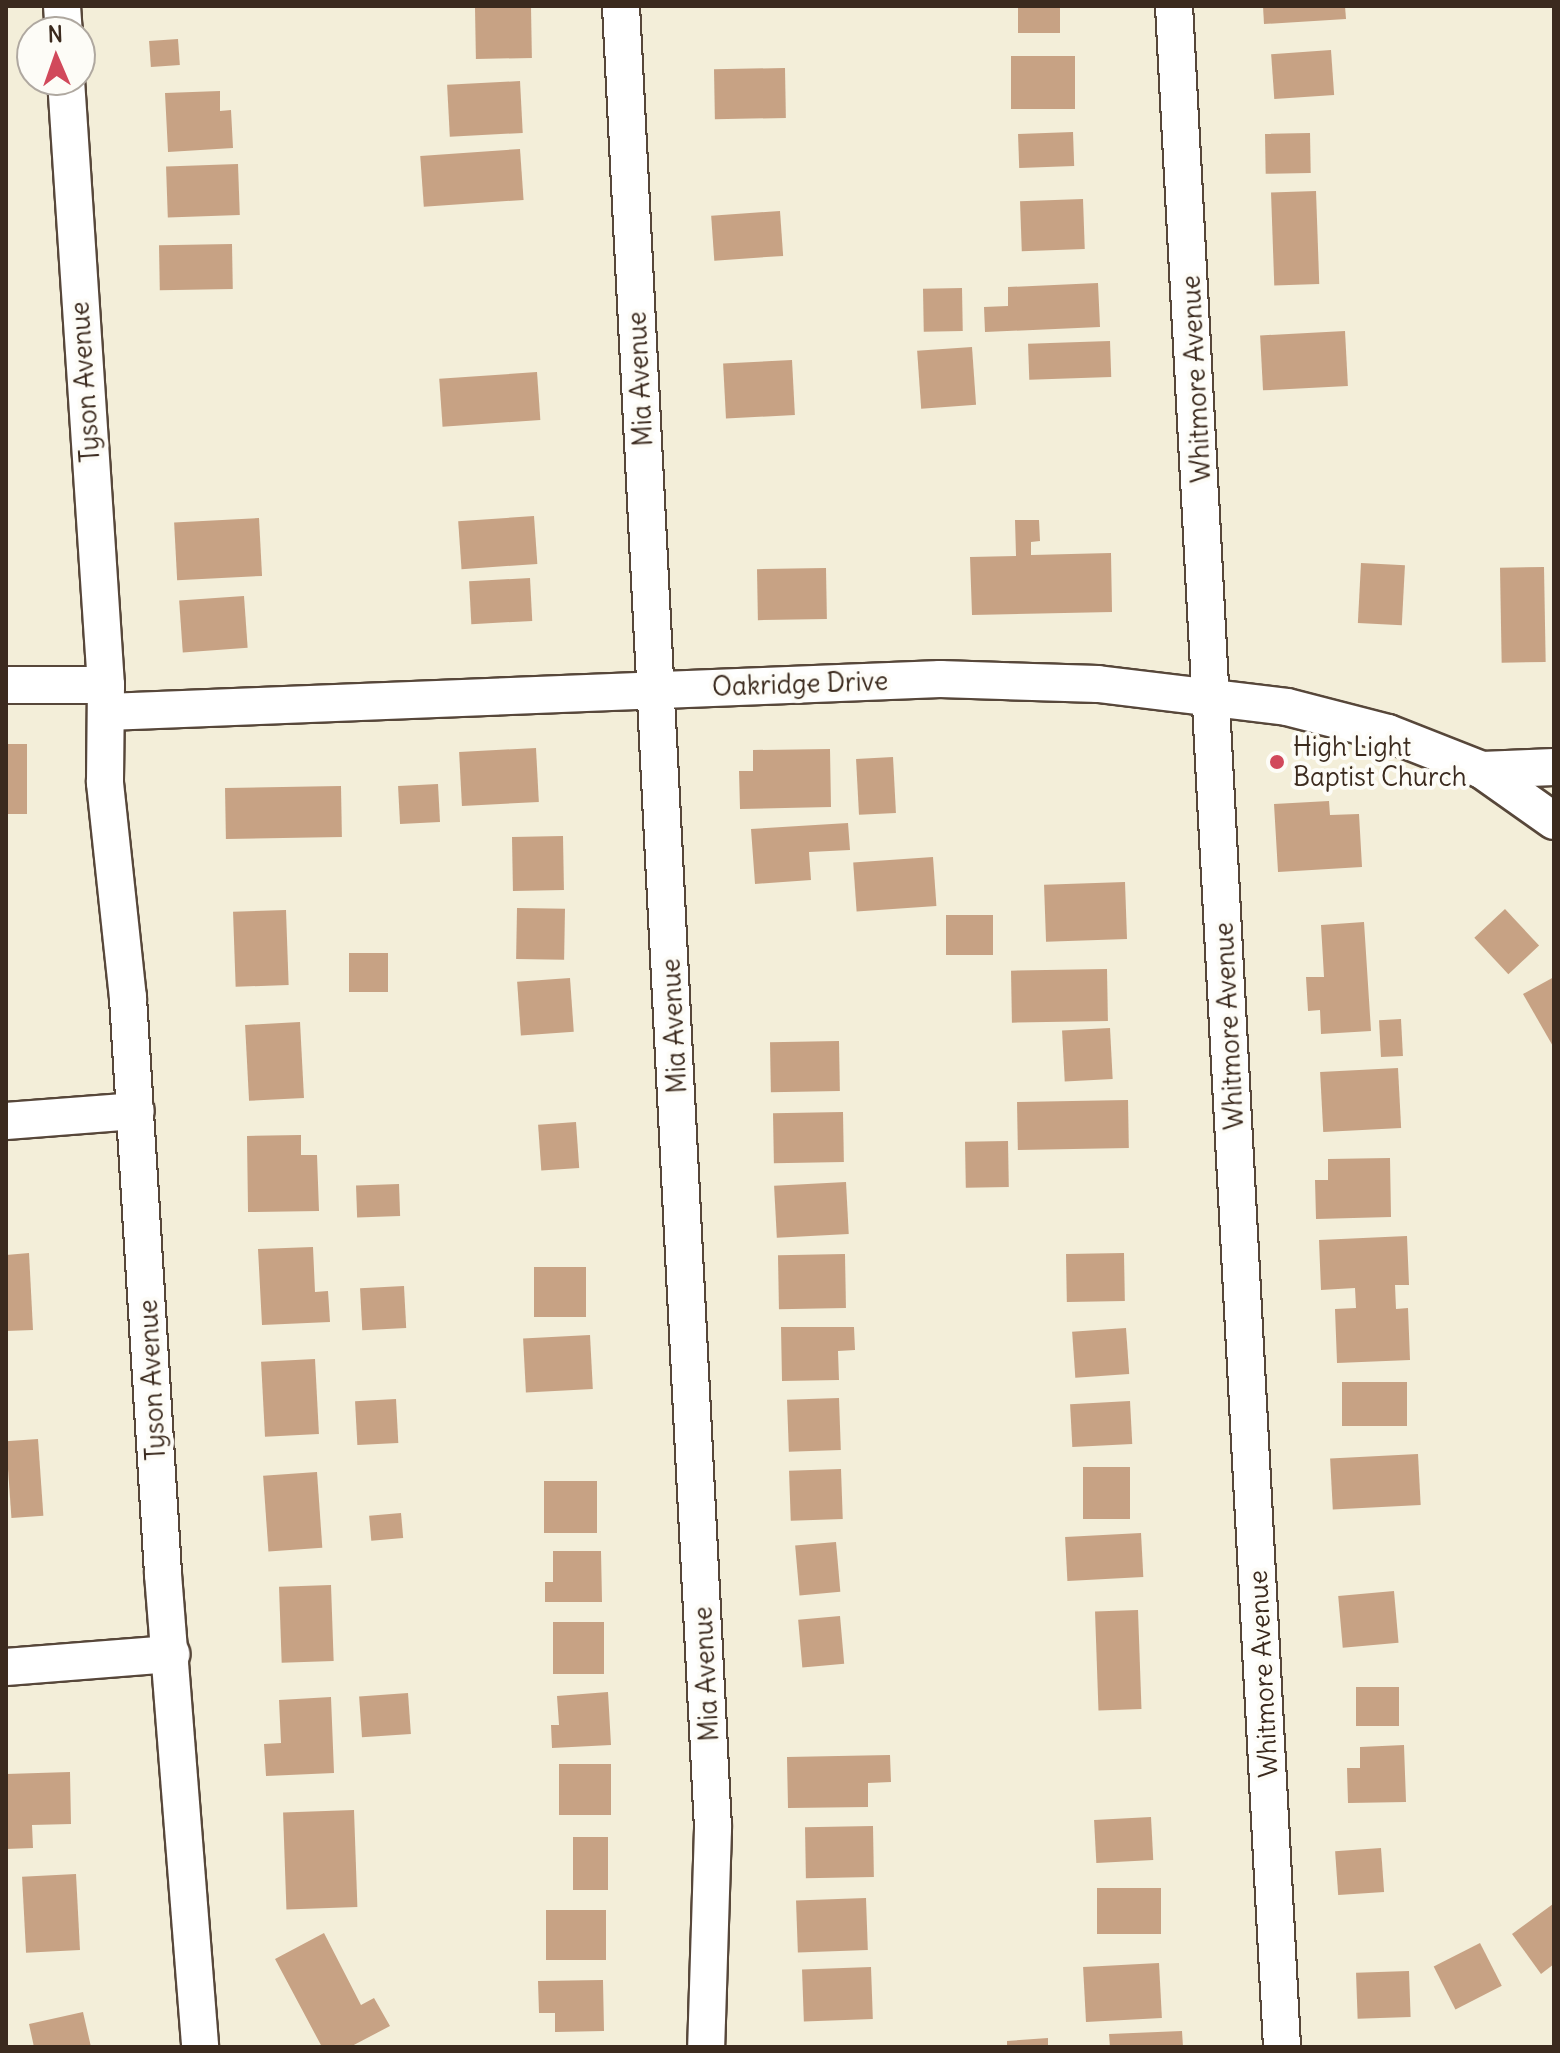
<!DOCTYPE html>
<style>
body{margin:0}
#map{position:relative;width:1560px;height:2053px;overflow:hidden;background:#f3eed9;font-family:Delius,sans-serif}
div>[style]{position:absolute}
.building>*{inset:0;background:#c7a284;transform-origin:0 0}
.roads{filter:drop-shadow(2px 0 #57473a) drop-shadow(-2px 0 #57473a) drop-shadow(0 2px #57473a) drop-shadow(0 -2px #57473a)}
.street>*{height:36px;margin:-18px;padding:0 18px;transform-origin:18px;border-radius:18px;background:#fff}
.dots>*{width:22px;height:22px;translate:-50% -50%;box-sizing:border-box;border:4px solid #fdfcf7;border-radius:50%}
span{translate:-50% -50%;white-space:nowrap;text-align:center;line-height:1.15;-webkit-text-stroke:8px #fdfcf7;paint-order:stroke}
.street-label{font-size:26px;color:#3b2a1e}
.poi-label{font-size:26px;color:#3b2a1e}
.left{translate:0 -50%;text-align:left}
.frame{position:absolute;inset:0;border:8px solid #3b2a1e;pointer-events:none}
.north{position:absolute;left:16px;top:16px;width:80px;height:80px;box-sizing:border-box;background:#fdfcf7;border:2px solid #afa8a0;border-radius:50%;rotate:358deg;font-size:22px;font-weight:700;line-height:32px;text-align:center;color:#3b2a1e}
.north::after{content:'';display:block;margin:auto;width:28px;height:36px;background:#d1495b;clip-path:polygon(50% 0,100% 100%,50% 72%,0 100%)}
</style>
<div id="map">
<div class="building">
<div style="left:1018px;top:6px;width:42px;height:27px"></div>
<div style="clip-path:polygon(1263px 6px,1345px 6px,1346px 19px,1264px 24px)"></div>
<div style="left:531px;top:7px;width:51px;height:56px;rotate:89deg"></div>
<div style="left:178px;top:39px;width:26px;height:29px;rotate:86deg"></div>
<div style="left:1331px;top:50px;width:45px;height:60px;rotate:86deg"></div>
<div style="left:1075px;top:56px;width:53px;height:64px;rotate:90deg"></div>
<div style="left:785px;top:68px;width:50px;height:71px;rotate:89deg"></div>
<div style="left:520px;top:81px;width:52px;height:73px;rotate:87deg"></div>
<div style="clip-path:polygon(220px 91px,220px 111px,231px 110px,233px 148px,168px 152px,165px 93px)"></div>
<div style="left:1073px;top:132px;width:34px;height:55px;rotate:88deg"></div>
<div style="left:1310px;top:133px;width:40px;height:45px;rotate:89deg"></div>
<div style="left:520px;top:149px;width:51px;height:100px;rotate:86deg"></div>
<div style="left:238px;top:164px;width:51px;height:72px;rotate:88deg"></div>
<div style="left:1316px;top:191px;width:93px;height:45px;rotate:88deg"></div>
<div style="left:1083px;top:199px;width:50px;height:63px;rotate:88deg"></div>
<div style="left:780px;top:211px;width:45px;height:69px;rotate:86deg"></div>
<div style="left:232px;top:244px;width:45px;height:73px;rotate:89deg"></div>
<div style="clip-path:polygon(1098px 283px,1100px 327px,985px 332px,984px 307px,1008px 306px,1008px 287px)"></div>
<div style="left:962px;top:288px;width:43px;height:39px;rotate:89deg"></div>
<div style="left:1345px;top:331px;width:55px;height:85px;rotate:87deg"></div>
<div style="left:1110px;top:341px;width:36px;height:82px;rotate:88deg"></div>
<div style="left:972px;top:347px;width:58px;height:55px;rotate:86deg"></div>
<div style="left:792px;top:360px;width:55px;height:69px;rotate:87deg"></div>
<div style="left:537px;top:372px;width:48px;height:98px;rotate:86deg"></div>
<div style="left:534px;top:516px;width:48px;height:76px;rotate:86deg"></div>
<div style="left:259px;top:518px;width:58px;height:85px;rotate:87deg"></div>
<div style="clip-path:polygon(1015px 520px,1039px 520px,1040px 541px,1031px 542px,1031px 555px,1111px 553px,1112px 612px,972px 615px,970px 557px,1016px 556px)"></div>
<div style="left:1361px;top:563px;width:44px;height:60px;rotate:3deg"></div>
<div style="left:1544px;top:567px;width:95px;height:44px;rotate:89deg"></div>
<div style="left:826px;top:568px;width:51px;height:69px;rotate:89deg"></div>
<div style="left:530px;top:578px;width:43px;height:61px;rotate:87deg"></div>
<div style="left:244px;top:596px;width:52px;height:65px;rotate:86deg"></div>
<div style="left:6px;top:744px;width:21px;height:70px"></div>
<div style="left:536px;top:748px;width:54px;height:77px;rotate:87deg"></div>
<div style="clip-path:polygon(830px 749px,831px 807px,740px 809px,739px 771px,753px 771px,753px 750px)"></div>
<div style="left:893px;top:757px;width:56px;height:37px;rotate:87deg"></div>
<div style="left:438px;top:784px;width:38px;height:40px;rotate:87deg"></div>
<div style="left:341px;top:786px;width:51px;height:116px;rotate:89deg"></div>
<div style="clip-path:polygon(1329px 801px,1330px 815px,1359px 814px,1362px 867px,1278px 872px,1274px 804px)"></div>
<div style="clip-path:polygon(848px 823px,850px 850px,809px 852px,811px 880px,755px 884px,751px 829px)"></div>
<div style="left:563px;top:836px;width:54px;height:51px;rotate:89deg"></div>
<div style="left:933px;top:857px;width:49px;height:80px;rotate:86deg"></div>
<div style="left:1125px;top:882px;width:57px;height:81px;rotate:88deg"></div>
<div style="left:517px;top:908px;width:48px;height:51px;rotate:1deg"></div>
<div style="left:1505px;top:909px;width:50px;height:42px;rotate:47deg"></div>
<div style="left:286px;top:910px;width:75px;height:53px;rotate:88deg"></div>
<div style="left:993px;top:915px;width:40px;height:47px;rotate:90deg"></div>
<div style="clip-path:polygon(1364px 922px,1371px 1031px,1321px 1034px,1320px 1010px,1308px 1011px,1306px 977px,1324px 977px,1321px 925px)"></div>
<div style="left:349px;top:953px;width:39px;height:39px"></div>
<div style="left:1107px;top:969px;width:52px;height:96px;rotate:89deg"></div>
<div style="clip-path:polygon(1554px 977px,1554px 1048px,1523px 994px)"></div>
<div style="left:570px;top:978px;width:54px;height:53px;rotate:86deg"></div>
<div style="left:1401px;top:1019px;width:37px;height:22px;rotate:87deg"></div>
<div style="left:300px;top:1022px;width:76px;height:55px;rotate:87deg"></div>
<div style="left:1110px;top:1028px;width:51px;height:48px;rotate:87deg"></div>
<div style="left:839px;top:1041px;width:50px;height:69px;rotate:89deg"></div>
<div style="left:1398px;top:1068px;width:60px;height:78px;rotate:87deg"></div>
<div style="left:1128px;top:1100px;width:48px;height:111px;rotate:89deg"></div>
<div style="left:843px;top:1112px;width:50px;height:70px;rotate:89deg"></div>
<div style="left:576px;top:1122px;width:46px;height:38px;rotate:86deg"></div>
<div style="clip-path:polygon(301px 1135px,301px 1155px,317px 1155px,319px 1211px,248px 1212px,247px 1136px)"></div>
<div style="left:1008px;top:1141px;width:46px;height:43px;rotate:89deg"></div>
<div style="clip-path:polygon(1390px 1158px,1391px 1217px,1316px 1219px,1315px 1180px,1328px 1180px,1328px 1159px)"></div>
<div style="left:846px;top:1182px;width:52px;height:72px;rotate:87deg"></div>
<div style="left:399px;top:1184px;width:32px;height:43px;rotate:88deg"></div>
<div style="clip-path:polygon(1407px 1236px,1409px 1285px,1395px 1285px,1396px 1309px,1408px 1308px,1410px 1360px,1337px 1363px,1335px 1309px,1356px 1308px,1355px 1288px,1321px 1290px,1319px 1240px)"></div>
<div style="clip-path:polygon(313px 1247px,315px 1292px,328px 1291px,330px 1322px,262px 1325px,258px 1249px)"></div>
<div style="clip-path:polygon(29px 1253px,33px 1330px,6px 1331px,6px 1255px)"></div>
<div style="left:1124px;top:1253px;width:48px;height:58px;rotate:89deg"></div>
<div style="left:845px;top:1254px;width:54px;height:67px;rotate:89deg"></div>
<div style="left:534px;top:1267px;width:52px;height:50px"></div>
<div style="left:404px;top:1286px;width:42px;height:44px;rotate:87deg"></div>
<div style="clip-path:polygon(781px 1327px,854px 1327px,855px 1350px,838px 1351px,839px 1380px,782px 1381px)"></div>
<div style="left:1126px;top:1328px;width:46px;height:54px;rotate:86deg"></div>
<div style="left:590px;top:1335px;width:54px;height:67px;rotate:87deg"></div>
<div style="left:315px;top:1359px;width:75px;height:54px;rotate:87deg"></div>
<div style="left:1342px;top:1382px;width:65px;height:44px"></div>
<div style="left:839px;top:1398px;width:52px;height:52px;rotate:88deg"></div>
<div style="left:396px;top:1399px;width:44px;height:41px;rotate:87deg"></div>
<div style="left:1130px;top:1401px;width:43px;height:60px;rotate:87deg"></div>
<div style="left:38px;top:1439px;width:77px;height:32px;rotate:86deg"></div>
<div style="left:1418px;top:1454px;width:51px;height:88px;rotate:87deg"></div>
<div style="left:1130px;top:1467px;width:52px;height:47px;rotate:90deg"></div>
<div style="left:841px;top:1469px;width:50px;height:52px;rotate:88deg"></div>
<div style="left:317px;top:1472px;width:76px;height:54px;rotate:86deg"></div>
<div style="left:544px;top:1481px;width:53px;height:52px"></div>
<div style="left:401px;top:1513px;width:25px;height:32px;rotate:85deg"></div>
<div style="left:1141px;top:1533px;width:44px;height:76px;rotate:87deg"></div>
<div style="left:836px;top:1542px;width:50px;height:41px;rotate:85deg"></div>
<div style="clip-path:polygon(553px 1551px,601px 1551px,602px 1602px,545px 1602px,545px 1582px,553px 1582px)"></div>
<div style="left:331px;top:1585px;width:76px;height:52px;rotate:88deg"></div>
<div style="left:1394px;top:1591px;width:52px;height:56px;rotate:85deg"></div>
<div style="left:1138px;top:1610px;width:99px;height:43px;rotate:88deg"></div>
<div style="left:840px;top:1616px;width:48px;height:42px;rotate:85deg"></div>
<div style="left:553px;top:1622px;width:51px;height:52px"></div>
<div style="left:1356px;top:1687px;width:43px;height:39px"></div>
<div style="clip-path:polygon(608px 1692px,611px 1745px,552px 1748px,551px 1725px,559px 1725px,557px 1696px)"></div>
<div style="left:408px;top:1693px;width:41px;height:49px;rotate:86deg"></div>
<div style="clip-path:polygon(331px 1697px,334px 1773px,266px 1776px,264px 1744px,281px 1743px,279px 1700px)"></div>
<div style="clip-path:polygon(1404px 1745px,1406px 1802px,1348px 1803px,1347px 1768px,1360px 1768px,1360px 1747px)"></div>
<div style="clip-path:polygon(890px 1755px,891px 1782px,868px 1783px,868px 1807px,788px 1808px,787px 1757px)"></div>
<div style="left:559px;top:1764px;width:52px;height:51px"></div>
<div style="clip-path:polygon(70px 1772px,71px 1824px,32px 1825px,33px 1848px,6px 1849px,6px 1774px)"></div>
<div style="left:354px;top:1810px;width:97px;height:71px;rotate:88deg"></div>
<div style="left:1151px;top:1817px;width:43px;height:57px;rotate:87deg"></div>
<div style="left:873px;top:1826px;width:51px;height:68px;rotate:89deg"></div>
<div style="left:573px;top:1837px;width:35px;height:53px"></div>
<div style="left:1381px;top:1848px;width:44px;height:46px;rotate:86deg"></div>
<div style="left:76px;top:1874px;width:76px;height:54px;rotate:87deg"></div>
<div style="left:1161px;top:1888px;width:46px;height:64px;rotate:90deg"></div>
<div style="left:866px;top:1898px;width:52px;height:70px;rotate:88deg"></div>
<div style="clip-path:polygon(1553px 1904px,1554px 1964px,1541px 1974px,1512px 1934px)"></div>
<div style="left:546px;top:1910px;width:60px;height:50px"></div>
<div style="clip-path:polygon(324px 1933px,361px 2005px,374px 1998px,390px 2026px,350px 2047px,322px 2047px,275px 1959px)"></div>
<div style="left:1480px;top:1943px;width:48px;height:52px;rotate:63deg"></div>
<div style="left:1159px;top:1963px;width:55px;height:76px;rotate:87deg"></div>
<div style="left:871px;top:1967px;width:52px;height:69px;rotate:88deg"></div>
<div style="left:1409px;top:1971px;width:46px;height:53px;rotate:88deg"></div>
<div style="clip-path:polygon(603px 1980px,604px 2031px,555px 2032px,555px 2013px,539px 2013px,538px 1981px)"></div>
<div style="clip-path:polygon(83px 2012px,91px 2047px,34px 2047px,29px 2024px)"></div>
<div style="clip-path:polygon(1182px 2031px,1183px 2047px,1110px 2047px,1109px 2034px)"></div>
<div style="clip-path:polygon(1048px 2038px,1048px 2047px,1007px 2047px,1007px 2041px)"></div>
</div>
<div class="roads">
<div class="street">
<div style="left:62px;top:6px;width:26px;rotate:86deg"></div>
<div style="left:621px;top:6px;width:1825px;rotate:87.11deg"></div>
<div style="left:713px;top:1829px;width:218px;rotate:91.8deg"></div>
<div style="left:1174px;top:6px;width:2044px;rotate:86.97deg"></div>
<div style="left:66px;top:80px;width:606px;rotate:86.22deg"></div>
<div style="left:106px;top:685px;width:98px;rotate:90.6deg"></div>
<div style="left:105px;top:783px;width:216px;rotate:83.9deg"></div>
<div style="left:128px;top:998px;width:577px;rotate:86.52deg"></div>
<div style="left:163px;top:1574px;width:474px;rotate:85.5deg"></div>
<div style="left:6px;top:685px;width:100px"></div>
<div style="left:107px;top:712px;width:834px;rotate:-2.27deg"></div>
<div style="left:940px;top:679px;width:158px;rotate:1.8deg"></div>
<div style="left:1098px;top:684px;width:190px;rotate:6.9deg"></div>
<div style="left:1287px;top:707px;width:104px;rotate:14.4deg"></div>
<div style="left:1388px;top:733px;width:101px;rotate:21.5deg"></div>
<div style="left:1482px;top:770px;width:88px;rotate:35.3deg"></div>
<div style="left:1482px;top:770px;width:72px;rotate:-2.4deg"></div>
<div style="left:6px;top:1121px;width:130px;rotate:-4.4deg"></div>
<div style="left:6px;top:1667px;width:166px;rotate:-4.5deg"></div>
</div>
</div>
<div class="dots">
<div style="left:1277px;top:762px;background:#d1495b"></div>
</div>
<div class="street-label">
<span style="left:640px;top:379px;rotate:-93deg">Mia Avenue</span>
<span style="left:1196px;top:379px;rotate:-93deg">Whitmore Avenue</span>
<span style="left:85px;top:382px;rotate:-94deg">Tyson Avenue</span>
<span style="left:800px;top:684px;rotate:-2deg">Oakridge Drive</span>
<span style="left:674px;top:1026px;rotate:-93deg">Mia Avenue</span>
<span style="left:1229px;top:1026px;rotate:-93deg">Whitmore Avenue</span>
<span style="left:152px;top:1380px;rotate:-93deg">Tyson Avenue</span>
<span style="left:706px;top:1674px;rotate:-93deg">Mia Avenue</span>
<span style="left:1263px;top:1674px;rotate:-93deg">Whitmore Avenue</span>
</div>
<div class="poi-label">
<span class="left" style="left:1293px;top:762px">High Light<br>Baptist Church</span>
</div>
<div class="frame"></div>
<div class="north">N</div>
</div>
